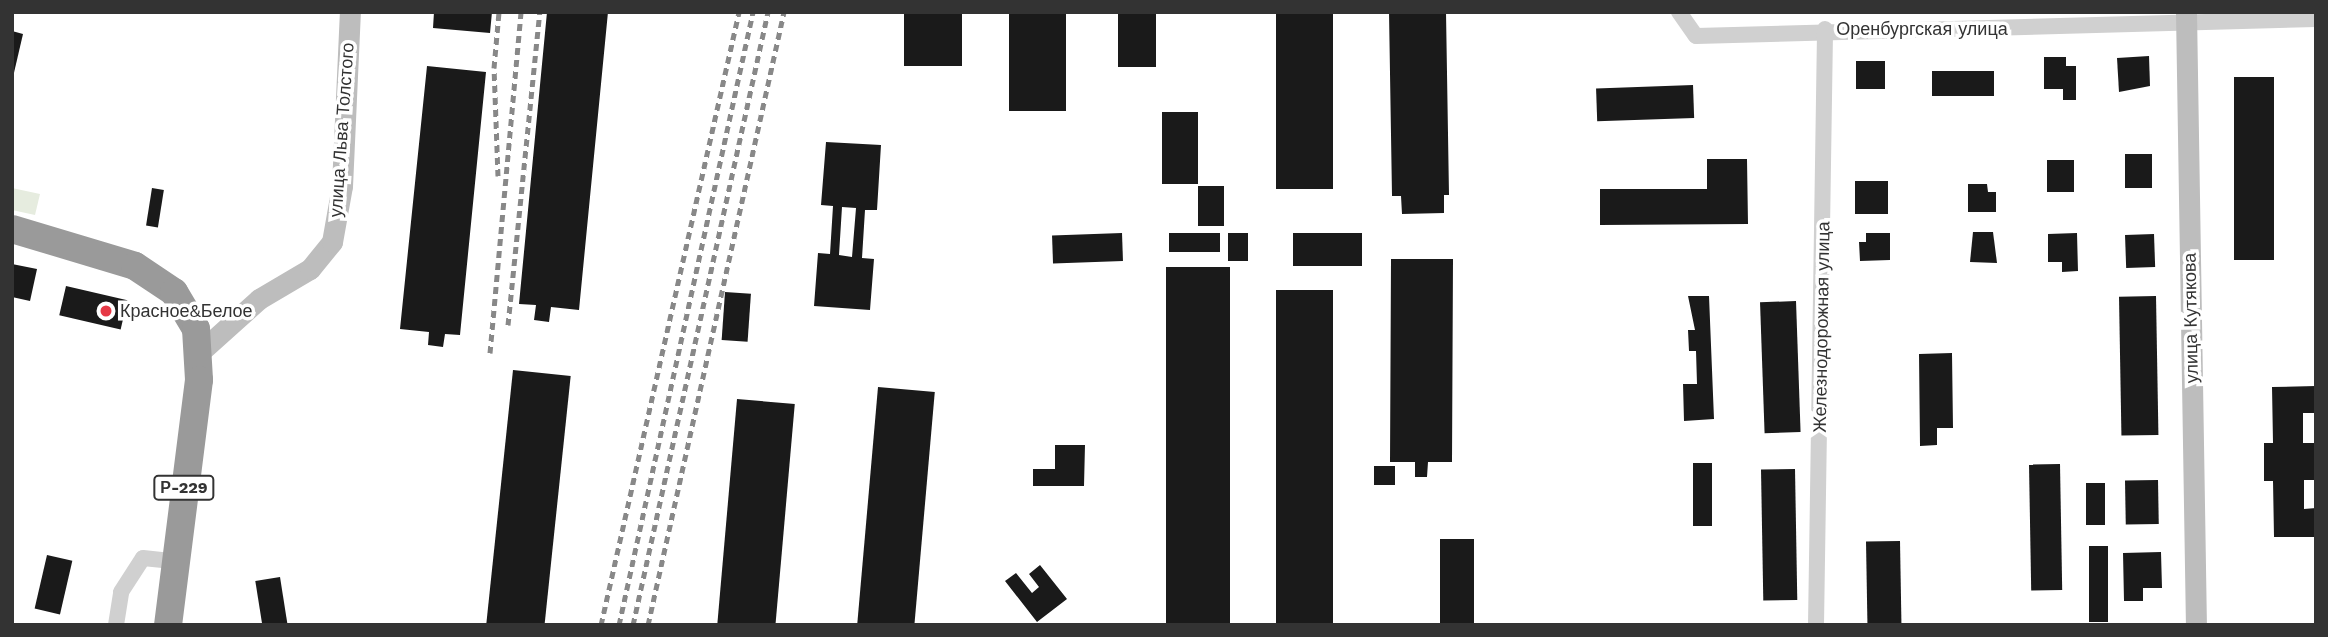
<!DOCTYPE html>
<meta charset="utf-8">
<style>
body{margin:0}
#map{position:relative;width:2328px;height:637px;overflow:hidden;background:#fff;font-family:"Work Sans",sans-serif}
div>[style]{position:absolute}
.green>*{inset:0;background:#e6ecdf}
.building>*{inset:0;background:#1a1a1a;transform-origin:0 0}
.street>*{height:16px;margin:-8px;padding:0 8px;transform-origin:8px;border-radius:8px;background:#d0d0d0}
.secondary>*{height:21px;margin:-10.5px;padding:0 10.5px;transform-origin:10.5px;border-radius:10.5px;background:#bdbdbd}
.highway>*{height:28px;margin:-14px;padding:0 14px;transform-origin:14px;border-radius:14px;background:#9a9a9a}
.rail>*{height:5px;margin-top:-2.5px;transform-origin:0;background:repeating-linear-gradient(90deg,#888 0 7px,transparent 0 12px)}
.dots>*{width:19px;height:19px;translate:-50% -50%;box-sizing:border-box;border:4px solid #fff;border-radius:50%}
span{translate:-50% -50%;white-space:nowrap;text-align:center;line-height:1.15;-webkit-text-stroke:7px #fff;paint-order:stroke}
.shield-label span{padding:2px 5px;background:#fff;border:2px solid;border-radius:5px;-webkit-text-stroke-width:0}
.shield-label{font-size:16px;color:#333;font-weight:700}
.street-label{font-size:18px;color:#333}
.poi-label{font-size:18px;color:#333}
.left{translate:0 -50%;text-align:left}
.frame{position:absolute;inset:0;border:14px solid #333;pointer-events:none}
</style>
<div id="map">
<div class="green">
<div style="clip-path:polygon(12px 188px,40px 194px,35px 215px,12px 210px)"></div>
</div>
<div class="building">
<div style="clip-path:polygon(434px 12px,492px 12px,490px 33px,433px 28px)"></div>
<div style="clip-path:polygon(547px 12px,608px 12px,579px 310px,551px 307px,549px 322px,534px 320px,536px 305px,519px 304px)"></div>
<div style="left:904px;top:12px;width:58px;height:54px"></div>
<div style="left:1009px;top:12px;width:57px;height:99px"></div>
<div style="left:1118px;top:12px;width:38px;height:55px"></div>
<div style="left:1276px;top:12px;width:57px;height:177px"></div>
<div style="clip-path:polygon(1389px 12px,1446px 12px,1449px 195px,1444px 195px,1444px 213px,1402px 214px,1401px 196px,1392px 196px)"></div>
<div style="clip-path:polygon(12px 31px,23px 34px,13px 77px,12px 77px)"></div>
<div style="clip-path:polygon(2149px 56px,2150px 86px,2119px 92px,2117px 58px)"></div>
<div style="clip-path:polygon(2044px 57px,2066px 57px,2066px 66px,2076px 66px,2076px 100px,2063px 100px,2063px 89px,2044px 89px)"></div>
<div style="left:1856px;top:61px;width:29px;height:28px"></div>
<div style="clip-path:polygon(427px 66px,486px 72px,460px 335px,445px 334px,443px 347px,428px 345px,429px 332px,400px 329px)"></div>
<div style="left:1994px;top:71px;width:25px;height:62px;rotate:90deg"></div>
<div style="left:2234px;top:77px;width:40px;height:183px"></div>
<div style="left:1693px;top:85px;width:33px;height:97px;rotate:88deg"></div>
<div style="left:1162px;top:112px;width:36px;height:72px"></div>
<div style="clip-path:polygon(evenodd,826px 142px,881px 145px,877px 210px,865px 210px,862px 258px,874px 259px,870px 310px,814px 306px,818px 253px,830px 254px,833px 206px,821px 205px,826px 142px,842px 207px,856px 208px,852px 257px,839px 255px,842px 207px)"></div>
<div style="left:2125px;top:154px;width:27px;height:34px"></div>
<div style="clip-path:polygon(1707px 159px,1747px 159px,1748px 224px,1600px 225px,1600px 189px,1707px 189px)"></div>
<div style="left:2047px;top:160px;width:27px;height:32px"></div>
<div style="left:1855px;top:181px;width:33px;height:33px"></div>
<div style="clip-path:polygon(1968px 184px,1987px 184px,1988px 192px,1996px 192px,1996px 212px,1968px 212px)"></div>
<div style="left:1224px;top:186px;width:40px;height:26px;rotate:90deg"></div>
<div style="left:152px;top:188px;width:12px;height:38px;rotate:9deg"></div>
<div style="clip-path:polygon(1973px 232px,1993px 232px,1997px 263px,1970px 262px)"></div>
<div style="left:1122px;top:233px;width:28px;height:70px;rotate:88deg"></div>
<div style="left:1169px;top:233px;width:51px;height:19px"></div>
<div style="left:1228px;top:233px;width:20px;height:28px"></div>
<div style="left:1362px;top:233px;width:33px;height:69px;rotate:90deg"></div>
<div style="clip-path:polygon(1866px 233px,1890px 233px,1890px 260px,1860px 261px,1859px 242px,1866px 242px)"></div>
<div style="clip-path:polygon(2077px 233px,2078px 271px,2062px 272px,2062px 262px,2048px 262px,2048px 234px)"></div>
<div style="left:2154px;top:234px;width:33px;height:29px;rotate:88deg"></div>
<div style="clip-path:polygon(1391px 259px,1453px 259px,1452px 462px,1428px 462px,1427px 477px,1415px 477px,1415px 462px,1390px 462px)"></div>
<div style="clip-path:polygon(12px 264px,37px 269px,30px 301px,12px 297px)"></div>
<div style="left:1166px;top:267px;width:64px;height:358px"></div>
<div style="left:66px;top:286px;width:63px;height:30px;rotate:13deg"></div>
<div style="left:1276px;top:290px;width:57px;height:335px"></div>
<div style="left:725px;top:292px;width:26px;height:48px;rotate:4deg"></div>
<div style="clip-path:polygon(1688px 296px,1709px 296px,1714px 419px,1684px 421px,1683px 384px,1697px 384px,1696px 351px,1689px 351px,1688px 330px,1695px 330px)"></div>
<div style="left:2156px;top:296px;width:139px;height:37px;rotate:89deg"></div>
<div style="left:1796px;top:301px;width:131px;height:36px;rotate:88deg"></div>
<div style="clip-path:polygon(1952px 353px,1953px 428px,1937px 428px,1937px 445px,1920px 446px,1919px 354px)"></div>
<div style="left:513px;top:370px;width:58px;height:256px;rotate:6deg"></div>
<div style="clip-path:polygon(2316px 386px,2316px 413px,2303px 413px,2303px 443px,2316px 443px,2316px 480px,2304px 480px,2304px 509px,2316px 508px,2316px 537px,2274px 537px,2273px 481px,2264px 481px,2264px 443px,2273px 443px,2272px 387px)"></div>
<div style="left:878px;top:387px;width:57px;height:239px;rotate:5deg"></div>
<div style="left:737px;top:399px;width:58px;height:227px;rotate:5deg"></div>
<div style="clip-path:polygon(1055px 445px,1085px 445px,1084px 486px,1033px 486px,1033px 469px,1055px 469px)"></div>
<div style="left:1693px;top:463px;width:19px;height:63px"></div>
<div style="left:2060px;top:464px;width:126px;height:31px;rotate:89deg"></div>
<div style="left:1374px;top:466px;width:21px;height:19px"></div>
<div style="left:1795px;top:469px;width:131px;height:34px;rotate:89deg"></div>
<div style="left:2158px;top:480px;width:44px;height:33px;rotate:89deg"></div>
<div style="left:2105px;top:483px;width:42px;height:19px;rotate:90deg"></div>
<div style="left:1440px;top:539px;width:34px;height:86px"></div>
<div style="left:1900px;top:541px;width:83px;height:34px;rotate:89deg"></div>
<div style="left:2089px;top:546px;width:19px;height:76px"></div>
<div style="clip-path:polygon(2161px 552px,2162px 588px,2143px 588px,2143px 601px,2124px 601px,2123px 553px)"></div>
<div style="left:47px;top:555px;width:26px;height:55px;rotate:13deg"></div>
<div style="clip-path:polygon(1040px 565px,1067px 599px,1037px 622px,1005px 581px,1016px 573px,1032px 593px,1039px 587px,1029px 574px)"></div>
<div style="left:280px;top:577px;width:49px;height:25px;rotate:81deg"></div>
</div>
<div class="street">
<div style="left:1679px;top:12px;width:29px;rotate:55deg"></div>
<div style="left:1696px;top:36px;width:620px;rotate:-1.57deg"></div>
<div style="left:116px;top:625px;width:33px;rotate:-81deg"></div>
<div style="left:121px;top:592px;width:40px;rotate:-57.1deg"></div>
<div style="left:143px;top:558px;width:30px;rotate:6deg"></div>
<div style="left:1816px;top:625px;width:596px;rotate:-89.13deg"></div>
</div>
<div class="secondary">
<div style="left:2186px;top:12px;width:613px;rotate:89.07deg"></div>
<div style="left:200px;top:352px;width:79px;rotate:-41.9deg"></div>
<div style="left:259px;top:299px;width:59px;rotate:-30.5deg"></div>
<div style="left:310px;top:269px;width:35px;rotate:-51deg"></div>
<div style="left:332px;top:242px;width:57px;rotate:-79.9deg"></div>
<div style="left:342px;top:186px;width:174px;rotate:-87.4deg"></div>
</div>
<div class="highway">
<div style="left:12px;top:229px;width:128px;rotate:16.7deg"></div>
<div style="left:135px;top:266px;width:47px;rotate:33.7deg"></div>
<div style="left:174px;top:292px;width:43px;rotate:59.3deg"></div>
<div style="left:196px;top:329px;width:51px;rotate:86.6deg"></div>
<div style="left:199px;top:380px;width:247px;rotate:97.2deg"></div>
</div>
<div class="rail">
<div style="left:498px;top:176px;width:108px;rotate:-92.1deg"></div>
<div style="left:494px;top:68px;width:56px;rotate:-84.9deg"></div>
<div style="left:508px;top:325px;width:315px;rotate:-84.2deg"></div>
<div style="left:490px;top:353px;width:342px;rotate:-84.8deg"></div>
<div style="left:601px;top:625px;width:628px;rotate:-77.31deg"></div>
<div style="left:619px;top:625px;width:627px;rotate:-77.67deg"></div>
<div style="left:633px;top:625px;width:628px;rotate:-77.58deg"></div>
<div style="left:648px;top:625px;width:628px;rotate:-77.49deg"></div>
</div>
<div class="dots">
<div style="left:106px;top:311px;background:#e63946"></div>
</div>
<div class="shield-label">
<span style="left:184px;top:488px">Р-229</span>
</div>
<div class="street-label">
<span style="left:1922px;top:29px">Оренбургская улица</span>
<span style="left:342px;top:130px;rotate:-86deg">улица Льва Толстого</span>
<span style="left:2191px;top:318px;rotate:-91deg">улица Кутякова</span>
<span style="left:1822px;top:327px;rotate:-89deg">Железнодорожная улица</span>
</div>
<div class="poi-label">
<span class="left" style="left:120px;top:311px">Красное&amp;Белое</span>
</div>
<div class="frame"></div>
</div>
